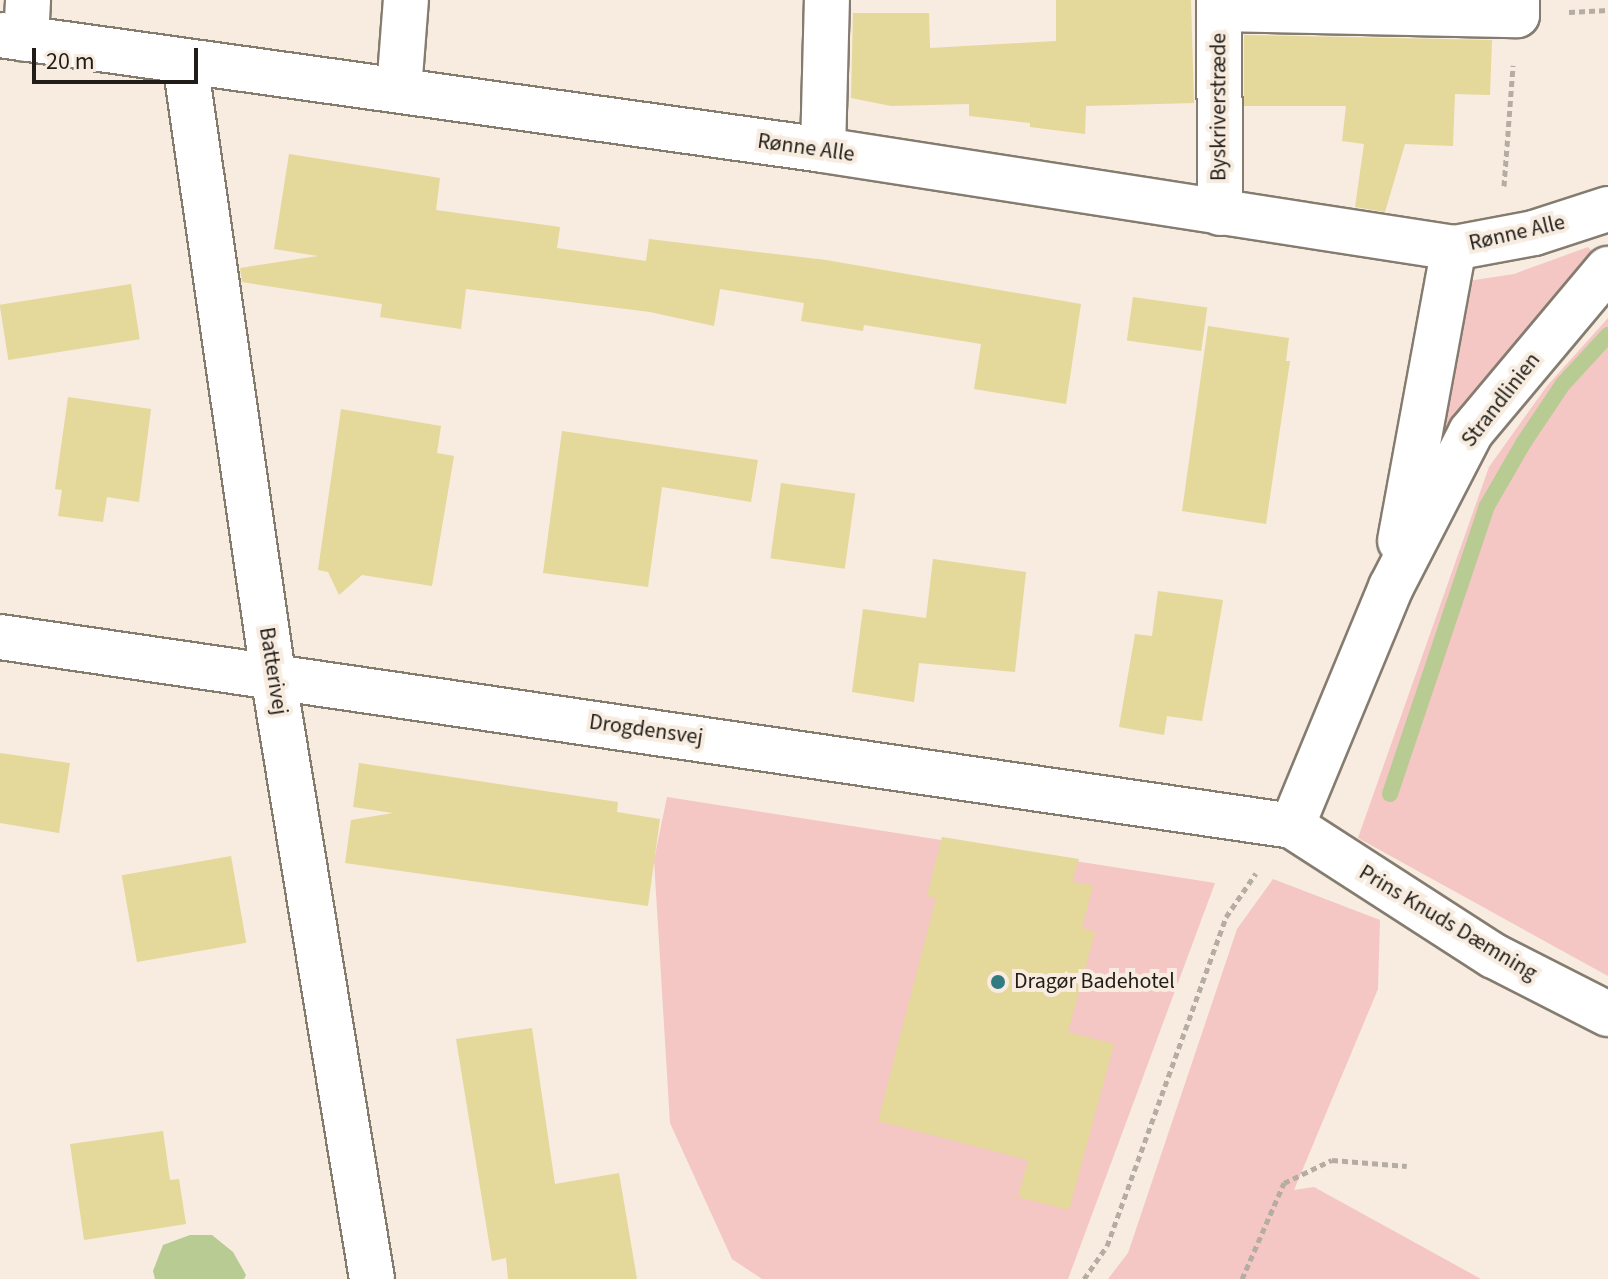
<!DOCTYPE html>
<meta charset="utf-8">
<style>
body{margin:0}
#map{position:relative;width:1608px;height:1279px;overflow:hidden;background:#f7ecdf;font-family:"Source Sans 3",sans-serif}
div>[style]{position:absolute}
.green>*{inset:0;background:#f4c6c4}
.water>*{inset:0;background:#b7cb93}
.stream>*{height:16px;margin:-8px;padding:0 8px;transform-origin:8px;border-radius:8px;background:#b7cb93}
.building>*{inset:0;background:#e4d89b;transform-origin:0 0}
.path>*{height:5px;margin-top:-2.5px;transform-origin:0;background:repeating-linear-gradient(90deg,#b6ada2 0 6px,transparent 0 10px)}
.roads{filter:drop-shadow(2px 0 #857c70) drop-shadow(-2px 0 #857c70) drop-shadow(0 2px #857c70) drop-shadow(0 -2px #857c70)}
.minor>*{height:44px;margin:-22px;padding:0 22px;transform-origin:22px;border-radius:22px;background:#fff}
.dots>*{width:22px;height:22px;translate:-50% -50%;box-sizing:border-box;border:4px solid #f7ecdf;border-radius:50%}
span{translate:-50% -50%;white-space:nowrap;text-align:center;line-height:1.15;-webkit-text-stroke:8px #f7ecdf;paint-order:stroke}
.street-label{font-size:22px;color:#201c17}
.poi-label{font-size:22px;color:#201c17}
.left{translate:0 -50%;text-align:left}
.scale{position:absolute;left:32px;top:48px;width:166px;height:36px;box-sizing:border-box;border:4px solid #201c17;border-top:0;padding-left:10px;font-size:24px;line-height:28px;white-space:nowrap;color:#201c17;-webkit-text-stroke:6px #f7ecdf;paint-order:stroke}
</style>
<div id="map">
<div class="green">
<div style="clip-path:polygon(1588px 247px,1596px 256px,1446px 438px,1438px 440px,1468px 281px,1514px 274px)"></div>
<div style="clip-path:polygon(1608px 318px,1608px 976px,1358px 838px,1489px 467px,1547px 386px)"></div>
<div style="clip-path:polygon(667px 797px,1215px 883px,1068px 1279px,762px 1279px,732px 1259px,670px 1123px,654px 860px)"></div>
<div style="clip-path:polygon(1273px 879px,1380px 920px,1378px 989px,1294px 1190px,1314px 1187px,1481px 1279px,1108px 1279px,1128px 1253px,1237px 929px)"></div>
</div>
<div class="water">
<div style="clip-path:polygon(190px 1235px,212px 1235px,233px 1252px,246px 1275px,244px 1279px,155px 1279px,153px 1271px,163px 1245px)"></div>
</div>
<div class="stream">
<div style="left:1390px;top:794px;width:304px;rotate:-71.4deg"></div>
<div style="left:1487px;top:506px;width:74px;rotate:-60deg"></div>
<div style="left:1524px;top:442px;width:70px;rotate:-56.1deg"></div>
<div style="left:1563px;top:384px;width:67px;rotate:-47.4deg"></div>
</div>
<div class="building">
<div style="clip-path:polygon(1056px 0,1191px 0,1194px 103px,1086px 106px,1085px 134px,1030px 127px,1030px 123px,969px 116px,969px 104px,891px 106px,851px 98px,853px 13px,929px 13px,930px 48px,1056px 41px)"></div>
<div style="clip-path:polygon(1244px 35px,1492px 40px,1490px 95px,1455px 94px,1453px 146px,1405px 144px,1385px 212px,1355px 207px,1364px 144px,1342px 141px,1346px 106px,1244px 106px)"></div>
<div style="clip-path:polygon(289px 154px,440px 178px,436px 210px,560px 227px,557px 248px,646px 261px,649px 239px,826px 260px,1081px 304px,1066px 404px,974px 389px,981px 344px,864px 325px,863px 331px,801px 321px,804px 303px,720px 289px,714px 326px,650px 312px,466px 289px,461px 329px,380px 317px,382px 304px,242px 282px,240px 268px,318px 256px,274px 249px)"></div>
<div style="left:131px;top:284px;width:56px;height:133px;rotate:81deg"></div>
<div style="left:1133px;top:297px;width:75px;height:44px;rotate:8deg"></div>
<div style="clip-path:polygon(1208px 326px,1289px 338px,1286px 361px,1290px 361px,1266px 524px,1182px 511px)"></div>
<div style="clip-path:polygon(68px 397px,151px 409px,139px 502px,107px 497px,103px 522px,58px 516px,62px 490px,55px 489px)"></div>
<div style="clip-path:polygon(341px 409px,441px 426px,437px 453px,454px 456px,432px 586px,362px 575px,339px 595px,328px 572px,318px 570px)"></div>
<div style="clip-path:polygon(562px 431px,758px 460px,751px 502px,662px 487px,648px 587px,543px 573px)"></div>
<div style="left:781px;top:483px;width:75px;height:76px;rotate:8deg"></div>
<div style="clip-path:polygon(933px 559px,1026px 572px,1015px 672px,919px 663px,914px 702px,852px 692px,863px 609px,926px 618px)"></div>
<div style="clip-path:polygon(1158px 591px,1223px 600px,1202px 721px,1167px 716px,1164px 735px,1119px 727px,1135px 634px,1152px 636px)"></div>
<div style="clip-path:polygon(0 753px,70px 763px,59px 833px,0 823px)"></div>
<div style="clip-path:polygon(359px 763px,618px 802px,617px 812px,660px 819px,648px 906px,345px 863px,351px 820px,393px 813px,353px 807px)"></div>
<div style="clip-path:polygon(942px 837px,1079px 859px,1072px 882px,1093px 885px,1082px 928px,1095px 932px,1068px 1032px,1114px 1044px,1069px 1210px,1018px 1197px,1028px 1160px,878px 1121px,936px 898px,927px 896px)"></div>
<div style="left:231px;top:856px;width:88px;height:111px;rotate:80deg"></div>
<div style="clip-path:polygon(532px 1028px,555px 1184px,619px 1173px,637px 1279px,508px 1279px,506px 1258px,492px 1261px,456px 1039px)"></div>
<div style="clip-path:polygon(163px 1131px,170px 1180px,179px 1179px,186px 1224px,84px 1240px,70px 1144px)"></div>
</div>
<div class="path">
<div style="left:1569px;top:12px;width:39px;rotate:-3deg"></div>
<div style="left:1504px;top:186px;width:121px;rotate:-85.7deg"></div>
<div style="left:1084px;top:1279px;width:40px;rotate:-55.1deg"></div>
<div style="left:1107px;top:1246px;width:350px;rotate:-70.1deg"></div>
<div style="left:1226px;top:917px;width:53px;rotate:-55.7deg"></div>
<div style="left:1242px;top:1279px;width:105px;rotate:-66.4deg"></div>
<div style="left:1284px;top:1183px;width:53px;rotate:-25.6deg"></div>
<div style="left:1332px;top:1160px;width:75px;rotate:4.6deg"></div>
</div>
<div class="roads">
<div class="minor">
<div style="left:1219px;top:0;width:213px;rotate:89.7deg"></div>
<div style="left:1219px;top:9px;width:298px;rotate:1.2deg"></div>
<div style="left:1517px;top:15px;width:15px;rotate:-90deg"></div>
<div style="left:0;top:35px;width:831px;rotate:7.95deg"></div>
<div style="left:823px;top:150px;width:639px;rotate:8.83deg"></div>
<div style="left:1454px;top:248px;width:81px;rotate:-10.6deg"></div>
<div style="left:1534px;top:233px;width:78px;rotate:-18deg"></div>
<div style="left:26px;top:39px;width:39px;rotate:-87deg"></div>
<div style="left:185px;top:62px;width:619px;rotate:81.83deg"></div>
<div style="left:273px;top:675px;width:612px;rotate:80.69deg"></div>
<div style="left:399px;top:90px;width:90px;rotate:-85.6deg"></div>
<div style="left:823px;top:150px;width:150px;rotate:-88.5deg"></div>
<div style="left:1400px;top:541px;width:298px;rotate:-79.6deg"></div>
<div style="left:0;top:637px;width:1306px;rotate:8.32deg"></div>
<div style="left:1292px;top:826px;width:240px;rotate:32.8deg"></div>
<div style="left:1494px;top:956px;width:128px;rotate:27deg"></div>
<div style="left:1292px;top:826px;width:259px;rotate:-67.5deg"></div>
<div style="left:1391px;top:587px;width:174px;rotate:-62.7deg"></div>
<div style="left:1471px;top:432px;width:213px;rotate:-50deg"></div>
</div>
</div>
<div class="dots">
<div style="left:998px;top:982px;background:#327b80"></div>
</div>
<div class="street-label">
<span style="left:1219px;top:107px;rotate:-90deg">Byskriverstræde</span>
<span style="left:806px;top:148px;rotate:8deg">Rønne Alle</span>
<span style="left:1517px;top:233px;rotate:-13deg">Rønne Alle</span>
<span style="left:1501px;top:400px;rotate:-52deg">Strandlinien</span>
<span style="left:273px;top:671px;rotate:81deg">Batterivej</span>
<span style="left:646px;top:730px;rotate:8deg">Drogdensvej</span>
<span style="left:1448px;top:923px;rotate:31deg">Prins Knuds Dæmning</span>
</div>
<div class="poi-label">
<span class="left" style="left:1014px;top:982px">Dragør Badehotel</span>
</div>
<div class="scale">20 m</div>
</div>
